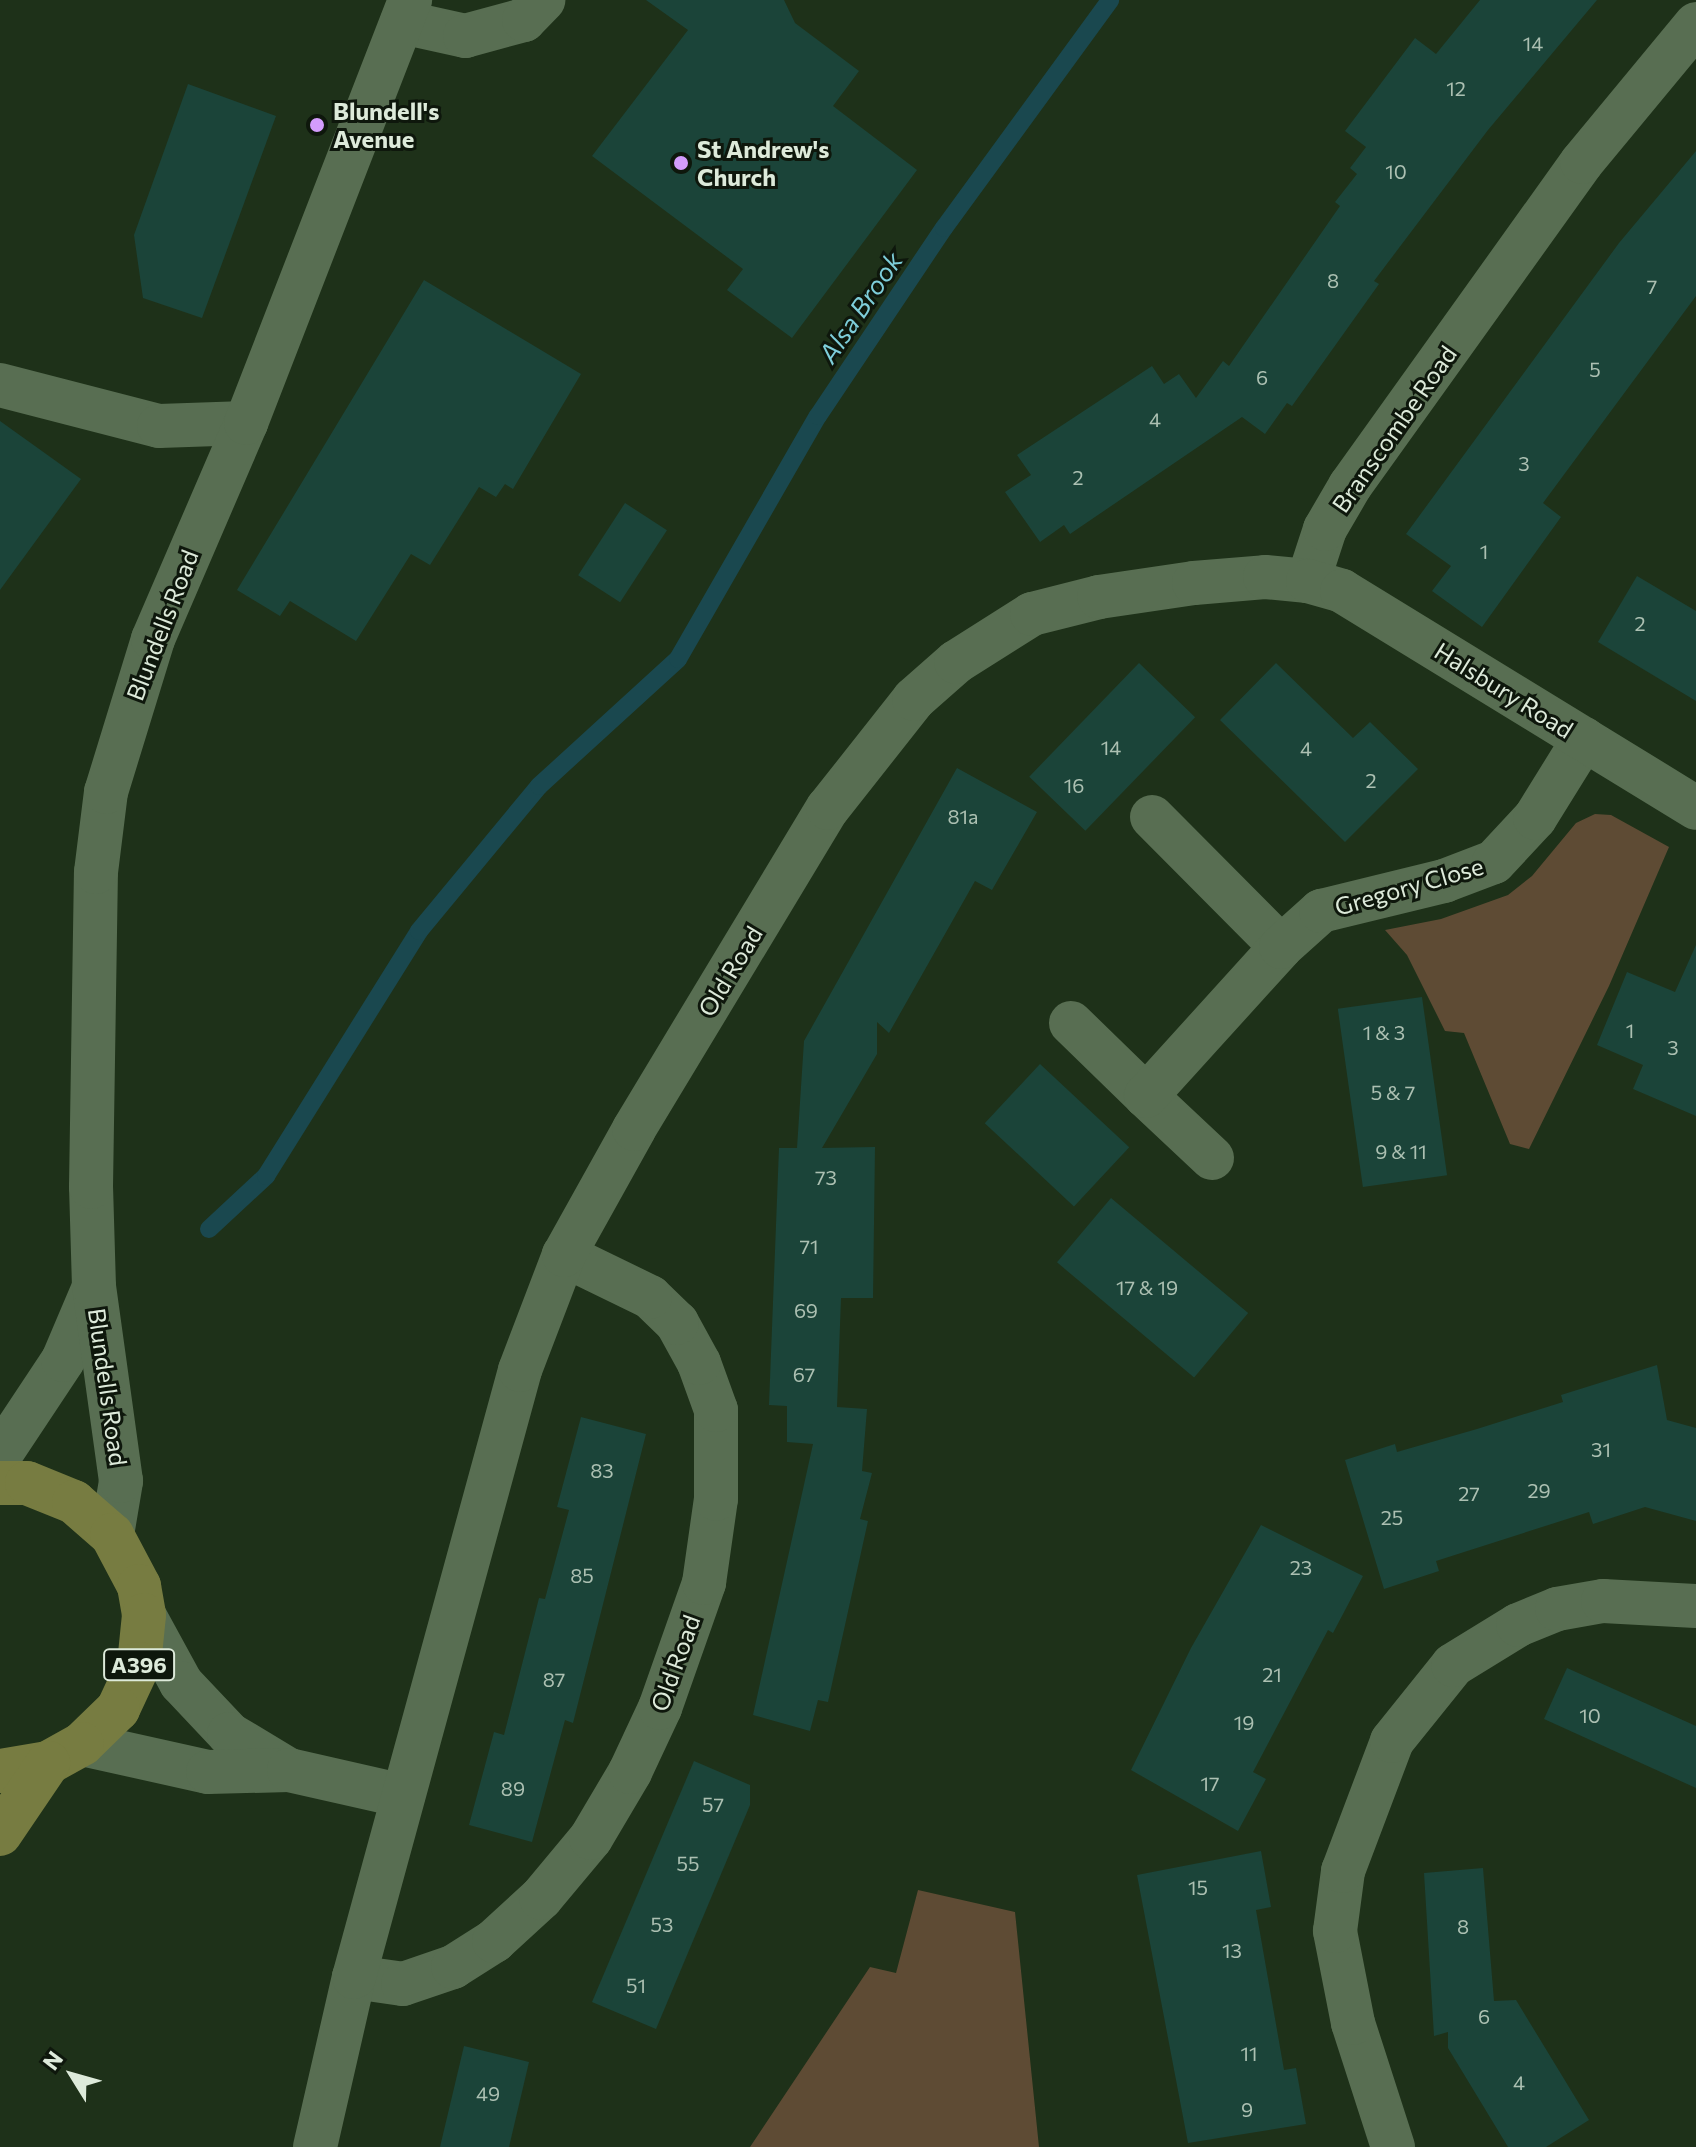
<!DOCTYPE html>
<style>
body{margin:0}
#map{position:relative;width:1696px;height:2147px;overflow:hidden;background:#1e3119;font-family:Commissioner,sans-serif}
div>[style]{position:absolute}
.green>*{inset:0;background:#5e4b34}
.stream>*{height:18px;margin:-9px;padding:0 9px;transform-origin:9px;border-radius:9px;background:#1a484f}
.building>*{inset:0;background:#1b4439;transform-origin:0 0}
.minor>*{height:44px;margin:-22px;padding:0 22px;transform-origin:22px;border-radius:22px;background:#586e52}
.major>*{height:44px;margin:-22px;padding:0 22px;transform-origin:22px;border-radius:22px;background:#777c41}
.dots>*{width:22px;height:22px;translate:-50% -50%;box-sizing:border-box;border:4px solid #0e170c;border-radius:50%}
span{translate:-50% -50%;white-space:nowrap;text-align:center;line-height:1.15;-webkit-text-stroke:6px #0e170c;paint-order:stroke}
.number-label{font-size:20px;color:#acc0b2}
.number-label span{-webkit-text-stroke-width:0}
.shield-label span{padding:2px 6px;background:#0e170c;border:2px solid;border-radius:6px;-webkit-text-stroke-width:0}
.shield-label{font-size:22px;color:#ddeada;font-weight:700}
.poi-label{font-size:24px;color:#ddeada;font-weight:700}
.left{translate:0 -50%;text-align:left}
.street-label{font-size:24px;color:#ddeada}
.water-label{font-size:26px;color:#7eceda;font-style:italic}
.north{position:absolute;left:32px;top:2035px;width:80px;height:80px;-webkit-text-stroke:6px #0e170c;paint-order:stroke;rotate:307deg;font-size:22px;font-weight:700;line-height:32px;text-align:center;color:#ddeada}
.north::after{content:'';display:block;margin:auto;width:28px;height:36px;background:#ddeada;clip-path:polygon(50% 0,100% 100%,50% 72%,0 100%)}
</style>
<div id="map">
<div class="green">
<div style="clip-path:polygon(1595px 814px,1611px 815px,1669px 847px,1609px 986px,1529px 1149px,1510px 1144px,1464px 1033px,1445px 1031px,1407px 955px,1385px 930px,1441px 919px,1508px 895px,1532px 876px,1576px 823px)"></div>
<div style="clip-path:polygon(918px 1890px,1015px 1912px,1039px 2147px,750px 2147px,870px 1967px,896px 1973px)"></div>
</div>
<div class="stream">
<div style="left:209px;top:1229px;width:78px;rotate:-42.9deg"></div>
<div style="left:266px;top:1176px;width:289px;rotate:-58deg"></div>
<div style="left:419px;top:931px;width:188px;rotate:-50.4deg"></div>
<div style="left:539px;top:786px;width:188px;rotate:-42.4deg"></div>
<div style="left:678px;top:659px;width:280px;rotate:-60.1deg"></div>
<div style="left:818px;top:416px;width:226px;rotate:-56.2deg"></div>
<div style="left:944px;top:228px;width:282px;rotate:-53.9deg"></div>
</div>
<div class="building">
<div style="clip-path:polygon(646px 0,784px 0,795px 23px,859px 71px,833px 106px,917px 170px,792px 338px,727px 290px,743px 269px,592px 156px,688px 30px)"></div>
<div style="clip-path:polygon(1480px 0,1597px 0,1488px 130px,1374px 281px,1379px 284px,1292px 406px,1287px 403px,1265px 434px,1242px 417px,1070px 534px,1064px 525px,1040px 542px,1005px 492px,1031px 475px,1017px 455px,1152px 366px,1164px 384px,1179px 374px,1196px 398px,1223px 361px,1229px 366px,1340px 206px,1335px 202px,1357px 174px,1350px 168px,1366px 147px,1345px 131px,1415px 38px,1436px 54px)"></div>
<div style="clip-path:polygon(188px 84px,276px 116px,202px 318px,143px 298px,134px 235px)"></div>
<div style="clip-path:polygon(1696px 151px,1696px 296px,1543px 503px,1561px 517px,1482px 627px,1432px 591px,1451px 566px,1406px 534px,1619px 243px)"></div>
<div style="clip-path:polygon(424px 280px,581px 374px,513px 489px,505px 484px,496px 497px,479px 487px,430px 565px,411px 554px,356px 641px,290px 601px,280px 616px,237px 590px)"></div>
<div style="clip-path:polygon(0 421px,81px 479px,0 590px)"></div>
<div style="left:625px;top:503px;width:50px;height:86px;rotate:33deg"></div>
<div style="clip-path:polygon(1637px 576px,1696px 611px,1696px 701px,1598px 642px)"></div>
<div style="left:1139px;top:663px;width:78px;height:158px;rotate:44deg"></div>
<div style="clip-path:polygon(1276px 663px,1353px 738px,1370px 722px,1418px 769px,1345px 842px,1220px 720px)"></div>
<div style="clip-path:polygon(957px 768px,1037px 812px,992px 890px,975px 881px,889px 1033px,877px 1022px,877px 1054px,822px 1148px,875px 1147px,873px 1298px,841px 1298px,837px 1407px,867px 1409px,862px 1471px,872px 1473px,860px 1519px,868px 1521px,828px 1702px,818px 1700px,810px 1731px,753px 1715px,813px 1444px,787px 1442px,787px 1406px,769px 1405px,779px 1148px,797px 1148px,804px 1041px)"></div>
<div style="clip-path:polygon(1696px 945px,1696px 1116px,1633px 1089px,1643px 1065px,1597px 1045px,1627px 972px,1675px 992px)"></div>
<div style="left:1422px;top:997px;width:180px;height:85px;rotate:82deg"></div>
<div style="left:1040px;top:1064px;width:122px;height:81px;rotate:43deg"></div>
<div style="left:1111px;top:1198px;width:179px;height:84px;rotate:40deg"></div>
<div style="clip-path:polygon(1657px 1365px,1667px 1420px,1696px 1428px,1696px 1521px,1645px 1507px,1593px 1524px,1589px 1512px,1436px 1561px,1439px 1571px,1384px 1589px,1345px 1460px,1395px 1444px,1397px 1452px,1477px 1429px,1563px 1402px,1561px 1395px)"></div>
<div style="clip-path:polygon(581px 1417px,646px 1434px,573px 1723px,565px 1720px,532px 1842px,469px 1825px,494px 1732px,504px 1735px,539px 1598px,545px 1599px,569px 1510px,557px 1507px)"></div>
<div style="clip-path:polygon(1261px 1525px,1363px 1576px,1333px 1633px,1328px 1630px,1253px 1772px,1266px 1779px,1238px 1831px,1131px 1770px,1191px 1648px)"></div>
<div style="clip-path:polygon(1567px 1668px,1696px 1726px,1696px 1788px,1544px 1719px)"></div>
<div style="clip-path:polygon(694px 1761px,750px 1785px,750px 1805px,656px 2029px,592px 2002px)"></div>
<div style="clip-path:polygon(1261px 1851px,1271px 1907px,1256px 1910px,1284px 2070px,1296px 2068px,1306px 2124px,1188px 2143px,1137px 1875px)"></div>
<div style="clip-path:polygon(1483px 1868px,1494px 2001px,1516px 2000px,1589px 2120px,1546px 2147px,1508px 2147px,1448px 2048px,1448px 2032px,1434px 2036px,1424px 1873px)"></div>
<div style="clip-path:polygon(464px 2046px,529px 2062px,509px 2147px,440px 2147px)"></div>
</div>
<div class="minor">
<div style="left:402px;top:22px;width:65px;rotate:12.5deg"></div>
<div style="left:465px;top:36px;width:61px;rotate:-15.2deg"></div>
<div style="left:524px;top:20px;width:28px;rotate:-46deg"></div>
<div style="left:0;top:385px;width:164px;rotate:14.5deg"></div>
<div style="left:159px;top:426px;width:87px;rotate:-2deg"></div>
<div style="left:1308px;top:581px;width:55px;rotate:-71.9deg"></div>
<div style="left:1325px;top:529px;width:50px;rotate:-59.8deg"></div>
<div style="left:1350px;top:486px;width:398px;rotate:-54.4deg"></div>
<div style="left:1582px;top:162px;width:179px;rotate:-50.4deg"></div>
<div style="left:1152px;top:817px;width:183px;rotate:45.2deg"></div>
<div style="left:1071px;top:1023px;width:105px;rotate:44.2deg"></div>
<div style="left:1212px;top:1158px;width:91px;rotate:-136.8deg"></div>
<div style="left:1146px;top:1096px;width:201px;rotate:-47.8deg"></div>
<div style="left:1281px;top:947px;width:54px;rotate:-42deg"></div>
<div style="left:1321px;top:911px;width:127px;rotate:-13.7deg"></div>
<div style="left:1444px;top:881px;width:53px;rotate:-20.8deg"></div>
<div style="left:1494px;top:862px;width:60px;rotate:-47deg"></div>
<div style="left:1535px;top:818px;width:93px;rotate:-58.2deg"></div>
<div style="left:0;top:1455px;width:114px;rotate:-56.4deg"></div>
<div style="left:63px;top:1360px;width:79px;rotate:-67deg"></div>
<div style="left:112px;top:1535px;width:55px;rotate:-80.5deg"></div>
<div style="left:121px;top:1481px;width:196px;rotate:-97.9deg"></div>
<div style="left:94px;top:1287px;width:100px;rotate:-91.7deg"></div>
<div style="left:91px;top:1187px;width:315px;rotate:-89.1deg"></div>
<div style="left:96px;top:872px;width:81px;rotate:-82.9deg"></div>
<div style="left:106px;top:792px;width:160px;rotate:-72.9deg"></div>
<div style="left:153px;top:639px;width:235px;rotate:-66.7deg"></div>
<div style="left:246px;top:423px;width:454px;rotate:-68.8deg"></div>
<div style="left:144px;top:1615px;width:77px;rotate:61.4deg"></div>
<div style="left:181px;top:1683px;width:70px;rotate:46.7deg"></div>
<div style="left:229px;top:1734px;width:70px;rotate:31deg"></div>
<div style="left:82px;top:1744px;width:129px;rotate:12.5deg"></div>
<div style="left:208px;top:1772px;width:81px;rotate:-1.4deg"></div>
<div style="left:289px;top:1770px;width:117px;rotate:12.8deg"></div>
<div style="left:354px;top:1977px;width:49px;rotate:8.1deg"></div>
<div style="left:403px;top:1984px;width:53px;rotate:-18.8deg"></div>
<div style="left:453px;top:1967px;width:49px;rotate:-32.4deg"></div>
<div style="left:494px;top:1941px;width:64px;rotate:-42.5deg"></div>
<div style="left:541px;top:1898px;width:78px;rotate:-50.2deg"></div>
<div style="left:591px;top:1838px;width:77px;rotate:-59.4deg"></div>
<div style="left:630px;top:1772px;width:71px;rotate:-64.9deg"></div>
<div style="left:660px;top:1708px;width:133px;rotate:-70.6deg"></div>
<div style="left:704px;top:1583px;width:85px;rotate:-81.9deg"></div>
<div style="left:716px;top:1499px;width:89px;rotate:-90deg"></div>
<div style="left:716px;top:1410px;width:50px;rotate:-109.9deg"></div>
<div style="left:699px;top:1363px;width:46px;rotate:-118.8deg"></div>
<div style="left:677px;top:1323px;width:37px;rotate:-136deg"></div>
<div style="left:650px;top:1297px;width:96px;rotate:-154deg"></div>
<div style="left:315px;top:2147px;width:174px;rotate:-77.1deg"></div>
<div style="left:354px;top:1977px;width:629px;rotate:-74.7deg"></div>
<div style="left:520px;top:1370px;width:123px;rotate:-69.1deg"></div>
<div style="left:564px;top:1255px;width:144px;rotate:-60.9deg"></div>
<div style="left:634px;top:1129px;width:375px;rotate:-58.9deg"></div>
<div style="left:828px;top:808px;width:139px;rotate:-51.7deg"></div>
<div style="left:914px;top:699px;width:56px;rotate:-41.4deg"></div>
<div style="left:956px;top:662px;width:90px;rotate:-32.3deg"></div>
<div style="left:1032px;top:614px;width:69px;rotate:-14.2deg"></div>
<div style="left:1099px;top:597px;width:96px;rotate:-8.4deg"></div>
<div style="left:1194px;top:583px;width:71px;rotate:-4.8deg"></div>
<div style="left:1265px;top:577px;width:43px;rotate:5.3deg"></div>
<div style="left:1308px;top:581px;width:35px;rotate:16deg"></div>
<div style="left:1342px;top:591px;width:415px;rotate:31.5deg"></div>
<div style="left:1393px;top:2147px;width:130px;rotate:-107.9deg"></div>
<div style="left:1353px;top:2023px;width:94px;rotate:-101.1deg"></div>
<div style="left:1335px;top:1931px;width:61px;rotate:-82.4deg"></div>
<div style="left:1343px;top:1871px;width:139px;rotate:-69.3deg"></div>
<div style="left:1392px;top:1741px;width:97px;rotate:-51.2deg"></div>
<div style="left:1453px;top:1665px;width:76px;rotate:-31.6deg"></div>
<div style="left:1518px;top:1625px;width:42px;rotate:-22.3deg"></div>
<div style="left:1557px;top:1609px;width:47px;rotate:-9.9deg"></div>
<div style="left:1603px;top:1601px;width:93px;rotate:3.1deg"></div>
</div>
<div class="major">
<div style="left:0;top:1483px;width:27px"></div>
<div style="left:27px;top:1483px;width:51px;rotate:22deg"></div>
<div style="left:74px;top:1502px;width:50px;rotate:41deg"></div>
<div style="left:112px;top:1535px;width:58px;rotate:62.1deg"></div>
<div style="left:139px;top:1586px;width:29px;rotate:80deg"></div>
<div style="left:144px;top:1615px;width:49px;rotate:95.8deg"></div>
<div style="left:139px;top:1664px;width:50px;rotate:115deg"></div>
<div style="left:118px;top:1709px;width:50px;rotate:135.8deg"></div>
<div style="left:82px;top:1744px;width:39px;rotate:151deg"></div>
<div style="left:48px;top:1763px;width:49px;rotate:170.5deg"></div>
<div style="left:0;top:1834px;width:86px;rotate:-55.9deg"></div>
</div>
<div class="dots">
<div style="left:317px;top:125px;background:#d39cfc"></div>
<div style="left:681px;top:163px;background:#d39cfc"></div>
</div>
<div class="number-label">
<span style="left:1533px;top:43px">14</span>
<span style="left:1456px;top:88px">12</span>
<span style="left:1396px;top:171px">10</span>
<span style="left:1333px;top:280px">8</span>
<span style="left:1652px;top:286px">7</span>
<span style="left:1595px;top:369px">5</span>
<span style="left:1262px;top:377px">6</span>
<span style="left:1155px;top:419px">4</span>
<span style="left:1524px;top:463px">3</span>
<span style="left:1078px;top:477px">2</span>
<span style="left:1484px;top:551px">1</span>
<span style="left:1640px;top:623px">2</span>
<span style="left:1111px;top:747px">14</span>
<span style="left:1306px;top:748px">4</span>
<span style="left:1371px;top:780px">2</span>
<span style="left:1074px;top:785px">16</span>
<span style="left:963px;top:816px">81a</span>
<span style="left:1630px;top:1030px">1</span>
<span style="left:1384px;top:1032px">1 &amp; 3</span>
<span style="left:1673px;top:1047px">3</span>
<span style="left:1393px;top:1092px">5 &amp; 7</span>
<span style="left:1401px;top:1151px">9 &amp; 11</span>
<span style="left:826px;top:1177px">73</span>
<span style="left:809px;top:1246px">71</span>
<span style="left:1147px;top:1287px">17 &amp; 19</span>
<span style="left:806px;top:1310px">69</span>
<span style="left:804px;top:1374px">67</span>
<span style="left:1601px;top:1449px">31</span>
<span style="left:602px;top:1470px">83</span>
<span style="left:1539px;top:1490px">29</span>
<span style="left:1469px;top:1493px">27</span>
<span style="left:1392px;top:1517px">25</span>
<span style="left:1301px;top:1567px">23</span>
<span style="left:582px;top:1575px">85</span>
<span style="left:1272px;top:1674px">21</span>
<span style="left:554px;top:1679px">87</span>
<span style="left:1590px;top:1715px">10</span>
<span style="left:1244px;top:1722px">19</span>
<span style="left:1210px;top:1783px">17</span>
<span style="left:513px;top:1788px">89</span>
<span style="left:713px;top:1804px">57</span>
<span style="left:688px;top:1863px">55</span>
<span style="left:1198px;top:1887px">15</span>
<span style="left:662px;top:1924px">53</span>
<span style="left:1463px;top:1926px">8</span>
<span style="left:1232px;top:1950px">13</span>
<span style="left:636px;top:1985px">51</span>
<span style="left:1484px;top:2016px">6</span>
<span style="left:1249px;top:2053px">11</span>
<span style="left:1519px;top:2082px">4</span>
<span style="left:488px;top:2093px">49</span>
<span style="left:1247px;top:2109px">9</span>
</div>
<div class="shield-label">
<span style="left:139px;top:1665px">A396</span>
</div>
<div class="poi-label">
<span class="left" style="left:333px;top:125px">Blundell's<br>Avenue</span>
<span class="left" style="left:697px;top:163px">St Andrew's<br>Church</span>
</div>
<div class="street-label">
<span style="left:1394px;top:429px;rotate:-55deg">Branscombe Road</span>
<span style="left:162px;top:625px;rotate:-69deg">Blundells Road</span>
<span style="left:1504px;top:690px;rotate:32deg">Halsbury Road</span>
<span style="left:1409px;top:886px;rotate:-16deg">Gregory Close</span>
<span style="left:730px;top:971px;rotate:-59deg">Old Road</span>
<span style="left:108px;top:1387px;rotate:82deg">Blundells Road</span>
<span style="left:675px;top:1663px;rotate:-70deg">Old Road</span>
</div>
<div class="water-label">
<span style="left:860px;top:307px;rotate:-56deg">Alsa Brook</span>
</div>
<div class="north">N</div>
</div>
